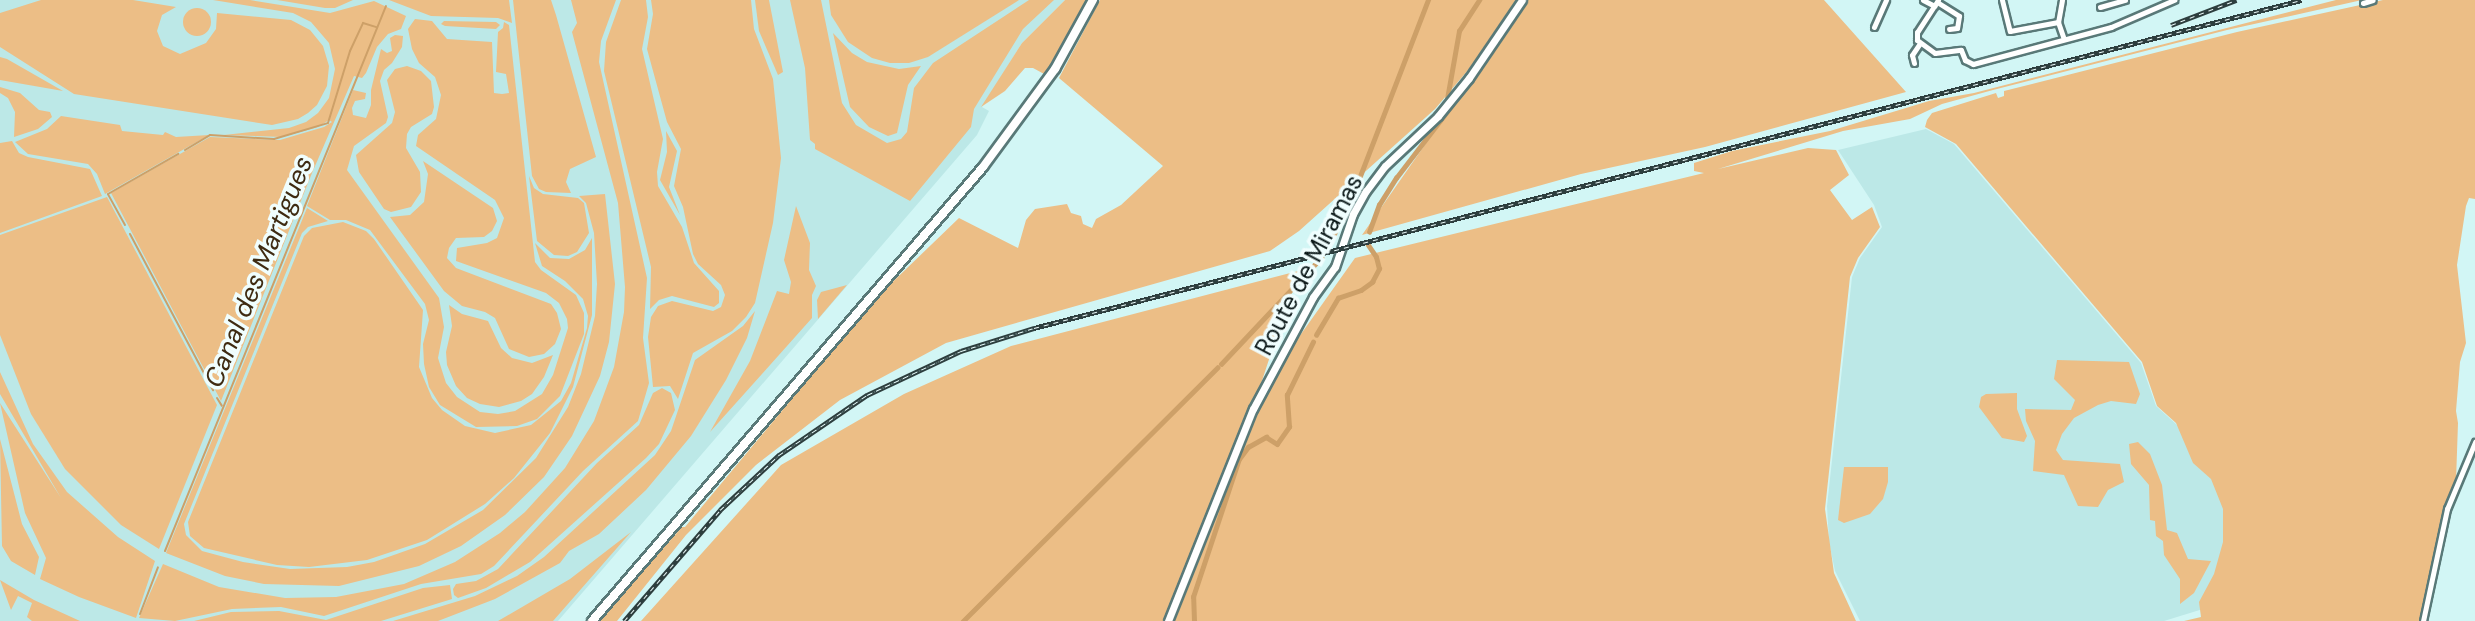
<!DOCTYPE html>
<style>
body{margin:0}
#map{position:relative;width:2475px;height:621px;overflow:hidden;background:#d2f6f5;font-family:"DM Sans",sans-serif}
div>[style]{position:absolute}
.built>*{inset:0;background:#bce8e7}
.green>*{inset:0;background:#ecbe86}
.round{border-radius:50%}
.stream>*{height:2px;margin:-1px;padding:0 1px;transform-origin:1px;border-radius:1px;background:#cda068}
.canal>*{height:4.5px;margin:-2.25px;padding:0 2.25px;transform-origin:2.25px;border-radius:2.25px;background:#cda068}
.roads{filter:drop-shadow(2px 0 #597978) drop-shadow(-2px 0 #597978) drop-shadow(0 2px #597978) drop-shadow(0 -2px #597978)}
.minor>*{height:5px;margin:-2.5px;padding:0 2.5px;transform-origin:2.5px;border-radius:2.5px;background:#fff}
.secondary>*{height:7px;margin:-3.5px;padding:0 3.5px;transform-origin:3.5px;border-radius:3.5px;background:#fff}
.primary>*{height:8px;margin:-4px;padding:0 4px;transform-origin:4px;border-radius:4px;background:#fff}
.rail>*{height:4.5px;margin-top:-2.25px;transform-origin:0;background:repeating-linear-gradient(90deg,#f0fefe 0 5px,#2d3e3e 0 10px);box-sizing:border-box;border-block:2px solid #2d3e3e}
span{translate:-50% -50%;white-space:nowrap;text-align:center;line-height:1.15;-webkit-text-stroke:7px #f0fefe;paint-order:stroke}
.street-label{font-size:24px;color:#0a1717}
.water-label{font-size:26px;color:#3f2b12;font-style:italic}
</style>
<div id="map">
<div class="built">
<div style="clip-path:polygon(0 0,1065px 0,1022px 43px,982px 107px,989px 111px,977px 135px,558px 621px,0 621px)"></div>
<div style="clip-path:polygon(1926px 129px,1954px 144px,2141px 363px,2156px 406px,2176px 424px,2219px 483px,2230px 508px,2224px 568px,2203px 609px,2164px 621px,1860px 621px,1835px 571px,1829px 542px,1827px 506px,1852px 277px,1860px 258px,1882px 227px,1874px 205px,1838px 150px)"></div>
</div>
<div class="green">
<div style="clip-path:polygon(41px 0,133px 0,176px 7px,162px 15px,157px 31px,163px 46px,180px 54px,206px 43px,216px 29px,217px 13px,291px 20px,310px 30px,323px 46px,329px 66px,327px 86px,317px 105px,308px 113px,298px 119px,272px 125px,74px 94px,0 47px,0 13px)"></div>
<div style="clip-path:polygon(213px 0,250px 0,330px 13px,374px 1px,406px 16px,401px 29px,388px 34px,377px 47px,366px 73px,362px 78px,354px 76px,312px 173px,221px 401px,111px 193px,210px 137px,280px 140px,324px 127px,332px 122px,329px 120px,318px 127px,282px 137px,224px 135px,289px 128px,306px 122px,318px 113px,329px 98px,335px 69px,329px 43px,311px 22px,293px 13px)"></div>
<div style="clip-path:polygon(277px 0,353px 0,335px 8px,325px 8px)"></div>
<div style="clip-path:polygon(389px 0,509px 0,512px 23px,498px 18px,431px 16px)"></div>
<div style="clip-path:polygon(513px 0,551px 0,556px 15px,596px 157px,570px 169px,566px 182px,571px 193px,546px 192px,539px 189px,532px 176px)"></div>
<div style="clip-path:polygon(571px 0,616px 0,601px 41px,599px 62px,647px 278px,643px 338px,649px 383px,638px 421px,583px 471px,494px 566px,481px 574px,421px 584px,324px 616px,281px 607px,232px 609px,175px 621px,139px 618px,163px 564px,219px 587px,285px 598px,336px 597px,404px 584px,455px 562px,500px 533px,525px 512px,565px 468px,594px 421px,614px 367px,624px 312px,625px 287px,618px 203px,572px 32px,577px 23px)"></div>
<div style="clip-path:polygon(621px 0,646px 0,648px 17px,642px 49px,663px 139px,657px 172px,658px 186px,682px 227px,694px 263px,719px 291px,719px 303px,714px 307px,672px 296px,659px 300px,650px 309px,651px 267px,604px 71px,606px 42px)"></div>
<div style="clip-path:polygon(651px 0,751px 0,754px 29px,773px 79px,781px 158px,773px 223px,755px 303px,746px 317px,732px 331px,693px 353px,678px 399px,670px 386px,653px 387px,648px 337px,651px 317px,658px 306px,672px 301px,713px 311px,721px 307px,725px 295px,721px 285px,698px 264px,693px 254px,683px 207px,674px 186px,681px 149px,667px 122px,647px 49px,653px 14px)"></div>
<div style="clip-path:polygon(755px 0,769px 0,783px 72px,778px 75px,759px 31px)"></div>
<div style="clip-path:polygon(790px 0,821px 0,842px 103px,856px 125px,887px 143px,901px 139px,907px 132px,914px 88px,933px 63px,1029px 0,1054px 0,1023px 29px,974px 109px,971px 127px,910px 201px,815px 149px,815px 144px,810px 140px,805px 68px)"></div>
<div style="clip-path:polygon(829px 0,1019px 0,928px 57px,909px 63px,890px 63px,872px 58px,848px 42px,831px 15px)"></div>
<div style="clip-path:polygon(1065px 0,1086px 0,1046px 75px,1033px 68px,1025px 68px,1005px 91px,981px 107px,1022px 43px)"></div>
<div style="clip-path:polygon(1100px 0,1516px 0,1480px 56px,1435px 109px,1299px 231px,1270px 251px,946px 343px,840px 400px,756px 465px,686px 535px,617px 621px,599px 621px,682px 527px,685px 527px,876px 298px,959px 218px,1018px 248px,1026px 220px,1035px 209px,1067px 204px,1071px 213px,1081px 216px,1083px 224px,1092px 228px,1096px 219px,1121px 205px,1163px 166px,1059px 78px)"></div>
<div style="clip-path:polygon(1526px 0,1824px 0,1906px 92px,1705px 147px,1581px 174px,1362px 235px)"></div>
<div style="clip-path:polygon(2336px 0,2362px 0,2227px 30px,1993px 90px,1942px 104px,1910px 119px,1843px 131px,1718px 169px,1808px 148px,1836px 150px,1849px 175px,1830px 190px,1852px 220px,1872px 207px,1880px 227px,1858px 258px,1850px 277px,1825px 509px,1834px 573px,1856px 621px,641px 621px,781px 465px,904px 394px,1011px 346px,1298px 271px,1257px 396px,1355px 258px,1704px 173px,1694px 171px,1694px 163px,1732px 151px,1830px 131px,1929px 101px,1974px 93px)"></div>
<div style="clip-path:polygon(2383px 0,2475px 0,2475px 199px,2469px 198px,2466px 206px,2457px 265px,2466px 343px,2460px 362px,2456px 411px,2458px 423px,2456px 481px,2444px 510px,2420px 621px,2184px 621px,2201px 617px,2199px 602px,2214px 574px,2223px 542px,2223px 509px,2211px 479px,2193px 463px,2176px 423px,2157px 406px,2142px 362px,1956px 144px,1925px 127px,1927px 120px,1932px 113px,1996px 93px,1998px 98px,2004px 96px,2004px 91px,2237px 32px)"></div>
<div class="round" style="left:183px;top:8px;width:28px;height:28px"></div>
<div style="clip-path:polygon(415px 19px,432px 21px,447px 39px,492px 42px,494px 93px,502px 94px,509px 93px,506px 74px,496px 72px,498px 32px,503px 28px,504px 22px,509px 25px,535px 262px,541px 270px,576px 295px,584px 313px,584px 334px,560px 396px,537px 419px,517px 426px,476px 427px,440px 405px,429px 387px,424px 364px,423px 344px,429px 320px,425px 304px,370px 230px,346px 220px,330px 220px,307px 206px,353px 90px,366px 93px,365px 99px,355px 101px,352px 108px,353px 115px,366px 118px,371px 105px,371px 90px,381px 49px,387px 53px,392px 51px,390px 38px,395px 35px,403px 36px,402px 47px,392px 63px,384px 70px,380px 81px,388px 117px,386px 123px,354px 146px,347px 170px,439px 298px,444px 327px,438px 358px,446px 383px,457px 397px,480px 412px,498px 414px,515px 411px,542px 394px,553px 375px,568px 328px,567px 319px,559px 303px,546px 293px,456px 261px,457px 248px,487px 243px,497px 238px,504px 218px,495px 200px,416px 146px,418px 135px,436px 119px,441px 95px,435px 77px,419px 63px,412px 49px,408px 29px)"></div>
<div style="clip-path:polygon(444px 21px,496px 22px,500px 25px,496px 29px,445px 26px,441px 24px)"></div>
<div style="clip-path:polygon(833px 33px,852px 53px,867px 62px,899px 69px,921px 66px,908px 85px,897px 133px,888px 136px,869px 127px,850px 107px)"></div>
<div style="clip-path:polygon(0 57px,7px 59px,63px 91px,0 80px)"></div>
<div style="clip-path:polygon(407px 66px,421px 71px,431px 81px,434px 107px,432px 114px,411px 127px,407px 134px,406px 148px,420px 172px,421px 192px,411px 207px,391px 212px,384px 209px,359px 172px,356px 155px,392px 123px,395px 112px,387px 80px,395px 69px)"></div>
<div style="clip-path:polygon(0 87px,20px 93px,39px 110px,50px 112px,52px 117px,38px 129px,14px 137px,15px 112px,8px 98px,0 93px)"></div>
<div style="clip-path:polygon(61px 116px,120px 125px,122px 131px,163px 135px,165px 132px,176px 137px,209px 135px,105px 194px,97px 174px,88px 164px,28px 154px,15px 142px,47px 129px)"></div>
<div style="clip-path:polygon(666px 131px,677px 151px,669px 187px,680px 215px,660px 180px,667px 152px)"></div>
<div style="clip-path:polygon(12px 141px,19px 153px,28px 157px,90px 169px,102px 196px,0 233px,0 143px)"></div>
<div style="clip-path:polygon(423px 161px,493px 208px,497px 221px,492px 231px,484px 237px,456px 238px,449px 248px,447px 258px,456px 268px,551px 304px,557px 313px,561px 329px,555px 344px,544px 354px,529px 357px,509px 349px,495px 318px,485px 312px,462px 306px,444px 291px,390px 217px,410px 215px,424px 202px,428px 174px)"></div>
<div style="clip-path:polygon(529px 176px,534px 188px,543px 194px,578px 198px,584px 203px,589px 233px,577px 252px,568px 256px,554px 255px,537px 241px)"></div>
<div style="clip-path:polygon(605px 194px,615px 284px,609px 342px,600px 376px,572px 436px,544px 477px,505px 515px,461px 546px,419px 566px,339px 586px,264px 584px,225px 576px,166px 553px,307px 208px,328px 221px,308px 227px,302px 233px,184px 524px,186px 535px,202px 551px,243px 562px,290px 569px,347px 567px,374px 562px,425px 544px,483px 510px,536px 458px,568px 407px,581px 374px,595px 316px,597px 284px,594px 233px,586px 203px,579px 196px)"></div>
<div style="clip-path:polygon(107px 197px,217px 405px,159px 549px,121px 525px,65px 469px,31px 414px,0 335px,0 235px)"></div>
<div style="clip-path:polygon(796px 206px,810px 243px,809px 270px,816px 286px,812px 295px,812px 318px,710px 432px,750px 361px,777px 291px,789px 294px,791px 282px,784px 260px)"></div>
<div style="clip-path:polygon(343px 222px,366px 231px,374px 239px,423px 310px,419px 367px,432px 398px,442px 410px,465px 426px,495px 433px,531px 425px,561px 401px,571px 383px,587px 328px,588px 316px,583px 299px,565px 281px,542px 266px,535px 243px,550px 258px,569px 259px,585px 250px,592px 238px,592px 315px,573px 387px,550px 433px,514px 478px,485px 504px,427px 540px,367px 560px,309px 567px,277px 565px,204px 548px,190px 536px,188px 522px,304px 236px,312px 228px)"></div>
<div style="clip-path:polygon(847px 285px,818px 319px,817px 300px,821px 292px)"></div>
<div style="clip-path:polygon(449px 305px,462px 314px,488px 321px,501px 348px,512px 358px,532px 363px,553px 355px,544px 377px,532px 394px,521px 401px,499px 407px,480px 404px,467px 398px,456px 386px,447px 365px,446px 352px,452px 326px)"></div>
<div style="clip-path:polygon(755px 311px,747px 338px,726px 380px,691px 436px,646px 490px,599px 534px,569px 551px,560px 563px,495px 599px,438px 621px,393px 621px,475px 596px,517px 576px,544px 557px,655px 455px,671px 431px,695px 360px,743px 326px)"></div>
<div style="clip-path:polygon(2057px 360px,2129px 362px,2140px 394px,2136px 404px,2111px 401px,2098px 405px,2074px 418px,2062px 434px,2056px 450px,2063px 460px,2120px 464px,2124px 482px,2108px 490px,2098px 507px,2078px 506px,2064px 475px,2033px 471px,2035px 441px,2026px 421px,2025px 409px,2071px 410px,2075px 400px,2054px 379px)"></div>
<div style="clip-path:polygon(0 372px,33px 444px,67px 492px,118px 537px,155px 561px,136px 618px,79px 597px,40px 579px,46px 558px,25px 513px,0 403px,61px 498px,0 394px)"></div>
<div style="clip-path:polygon(662px 388px,671px 393px,675px 410px,659px 444px,646px 458px,530px 562px,486px 588px,458px 598px,454px 595px,453px 589px,456px 584px,476px 581px,498px 569px,597px 463px,639px 425px,653px 393px)"></div>
<div style="clip-path:polygon(2017px 393px,2017px 409px,2027px 436px,2024px 442px,2002px 438px,1979px 407px,1981px 397px,1986px 394px)"></div>
<div style="clip-path:polygon(0 439px,22px 524px,39px 557px,35px 575px,11px 561px,2px 546px)"></div>
<div style="clip-path:polygon(2138px 442px,2150px 454px,2162px 485px,2167px 530px,2177px 533px,2188px 559px,2211px 561px,2194px 593px,2180px 604px,2180px 579px,2164px 555px,2163px 541px,2156px 536px,2155px 521px,2150px 520px,2149px 485px,2131px 464px,2129px 444px)"></div>
<div style="clip-path:polygon(1844px 467px,1888px 467px,1888px 482px,1883px 499px,1870px 514px,1844px 523px,1838px 520px)"></div>
<div style="clip-path:polygon(631px 532px,553px 621px,498px 621px,570px 579px)"></div>
<div style="clip-path:polygon(0 580px,34px 600px,80px 621px,32px 621px,27px 617px,32px 603px,18px 596px,11px 610px)"></div>
<div style="clip-path:polygon(450px 585px,452px 599px,381px 621px,194px 621px,231px 612px,279px 611px,326px 620px,423px 588px)"></div>
</div>
<div class="stream">
<div style="left:185px;top:150px;width:29px;rotate:-31deg"></div>
<div style="left:210px;top:135px;width:64px;rotate:3.6deg"></div>
<div style="left:274px;top:139px;width:56px;rotate:-16.5deg"></div>
<div style="left:328px;top:123px;width:75px;rotate:-73deg"></div>
<div style="left:350px;top:51px;width:31px;rotate:-65deg"></div>
<div style="left:363px;top:23px;width:14px;rotate:17deg"></div>
<div style="left:125px;top:225px;width:35px;rotate:-119deg"></div>
<div style="left:108px;top:194px;width:81px;rotate:-29.7deg"></div>
<div style="left:130px;top:234px;width:177px;rotate:62deg"></div>
<div style="left:217px;top:398px;width:9px;rotate:58deg"></div>
<div style="left:165px;top:551px;width:588px;rotate:-67.93deg"></div>
<div style="left:140px;top:614px;width:50px;rotate:-69deg"></div>
</div>
<div class="canal">
<div style="left:1447px;top:99px;width:69px;rotate:-80deg"></div>
<div style="left:1459px;top:31px;width:37px;rotate:-57deg"></div>
<div style="left:1369px;top:232px;width:29px;rotate:-70deg"></div>
<div style="left:1379px;top:205px;width:32px;rotate:-58deg"></div>
<div style="left:1396px;top:178px;width:92px;rotate:-52.5deg"></div>
<div style="left:1328px;top:246px;width:49px;rotate:-63.4deg"></div>
<div style="left:1350px;top:202px;width:217px;rotate:-68.9deg"></div>
<div style="left:1316px;top:335px;width:43px;rotate:-59.3deg"></div>
<div style="left:1338px;top:298px;width:24px;rotate:-19deg"></div>
<div style="left:1361px;top:290px;width:14px;rotate:-36deg"></div>
<div style="left:1372px;top:282px;width:15px;rotate:-62deg"></div>
<div style="left:1379px;top:269px;width:12px;rotate:-104deg"></div>
<div style="left:1376px;top:257px;width:14px;rotate:-124deg"></div>
<div style="left:1221px;top:364px;width:146px;rotate:-46.7deg"></div>
<div style="left:963px;top:621px;width:359px;rotate:-44.9deg"></div>
<div style="left:1194px;top:621px;width:24px;rotate:-92deg"></div>
<div style="left:1193px;top:597px;width:145px;rotate:-71.6deg"></div>
<div style="left:1239px;top:459px;width:15px;rotate:-53deg"></div>
<div style="left:1248px;top:447px;width:21px;rotate:-29deg"></div>
<div style="left:1266px;top:437px;width:13px;rotate:32deg"></div>
<div style="left:1277px;top:444px;width:21px;rotate:-55deg"></div>
<div style="left:1289px;top:427px;width:32px;rotate:-94deg"></div>
<div style="left:1287px;top:395px;width:59px;rotate:-63.9deg"></div>
</div>
<div class="roads">
<div class="minor">
<div style="left:1923px;top:0;width:13px;rotate:27deg"></div>
<div style="left:1938px;top:0;width:38px;rotate:123deg"></div>
<div style="left:1917px;top:32px;width:8px;rotate:90deg"></div>
<div style="left:1917px;top:40px;width:22px;rotate:36deg"></div>
<div style="left:1935px;top:53px;width:26px;rotate:-7deg"></div>
<div style="left:1961px;top:50px;width:11px;rotate:68deg"></div>
<div style="left:1965px;top:60px;width:9px;rotate:27deg"></div>
<div style="left:1973px;top:64px;width:143px;rotate:-15deg"></div>
<div style="left:2111px;top:27px;width:69px;rotate:-23.2deg"></div>
<div style="left:2002px;top:0;width:32px;rotate:76deg"></div>
<div style="left:2010px;top:31px;width:49px;rotate:-10.6deg"></div>
<div style="left:2062px;top:0;width:22px;rotate:100deg"></div>
<div style="left:2058px;top:22px;width:18px;rotate:71deg"></div>
<div style="left:1937px;top:2px;width:26px;rotate:32deg"></div>
<div style="left:1959px;top:16px;width:12px;rotate:99deg"></div>
<div style="left:1957px;top:28px;width:8px;rotate:173deg"></div>
<div style="left:2363px;top:3px;width:10px;rotate:-17deg"></div>
<div style="left:2100px;top:7px;width:26px;rotate:-16deg"></div>
<div style="left:1874px;top:27px;width:30px;rotate:-66deg"></div>
<div style="left:1914px;top:63px;width:8px;rotate:-104deg"></div>
<div style="left:1912px;top:55px;width:14px;rotate:-56deg"></div>
<div style="left:2423px;top:621px;width:115px;rotate:-77.9deg"></div>
<div style="left:2447px;top:509px;width:73px;rotate:-67.3deg"></div>
</div>
<div class="secondary">
<div style="left:1168px;top:621px;width:228px;rotate:-68.2deg"></div>
<div style="left:1253px;top:409px;width:127px;rotate:-61.8deg"></div>
<div style="left:1313px;top:297px;width:37px;rotate:-54deg"></div>
<div style="left:1335px;top:267px;width:56px;rotate:-71.2deg"></div>
<div style="left:1353px;top:214px;width:26px;rotate:-61deg"></div>
<div style="left:1366px;top:191px;width:31px;rotate:-53deg"></div>
<div style="left:1385px;top:166px;width:73px;rotate:-43.3deg"></div>
<div style="left:1438px;top:116px;width:49px;rotate:-50.8deg"></div>
<div style="left:1469px;top:78px;width:94px;rotate:-55.8deg"></div>
</div>
<div class="primary">
<div style="left:592px;top:621px;width:599px;rotate:-49.26deg"></div>
<div style="left:983px;top:167px;width:122px;rotate:-53.7deg"></div>
<div style="left:1055px;top:69px;width:79px;rotate:-61.2deg"></div>
</div>
</div>
<div class="rail">
<div style="left:2171px;top:25px;width:70px;rotate:-21deg"></div>
<div style="left:624px;top:621px;width:147px;rotate:-49.1deg"></div>
<div style="left:720px;top:510px;width:81px;rotate:-43deg"></div>
<div style="left:779px;top:455px;width:107px;rotate:-34.3deg"></div>
<div style="left:867px;top:395px;width:104px;rotate:-25.1deg"></div>
<div style="left:961px;top:351px;width:77px;rotate:-17.5deg"></div>
<div style="left:1034px;top:328px;width:1309px;rotate:-14.51deg"></div>
</div>
<div class="street-label">
<span style="left:1309px;top:265px;rotate:-62deg">Route de Miramas</span>
</div>
<div class="water-label">
<span style="left:259px;top:272px;rotate:-68deg">Canal des Martigues</span>
</div>
</div>
